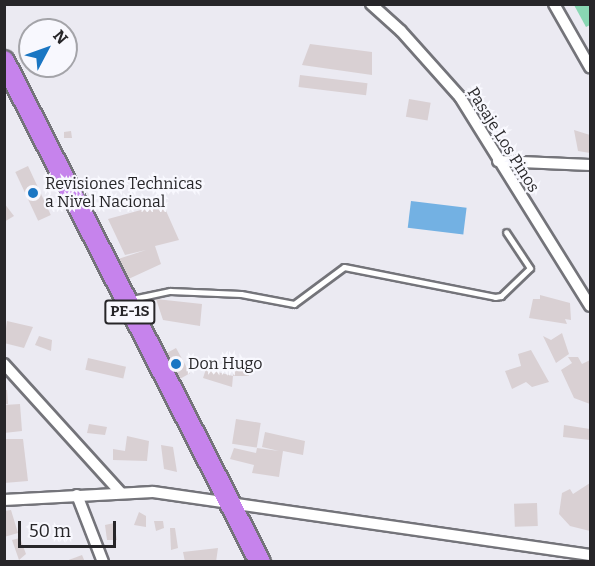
<!DOCTYPE html>
<style>
body{margin:0}
#map{position:relative;width:595px;height:566px;overflow:hidden;background:#ebeaf2;font-family:Bitter,serif}
div>[style]{position:absolute}
.green>*{inset:0;background:#89d7b3}
.water>*{inset:0;background:#73b1e3;transform-origin:0 0}
.building>*{inset:0;background:#d9d0d3;transform-origin:0 0}
.roads{filter:drop-shadow(2px 0 #74747a) drop-shadow(-2px 0 #74747a) drop-shadow(0 2px #74747a) drop-shadow(0 -2px #74747a)}
.lane>*{height:5px;margin:-2.5px;padding:0 2.5px;transform-origin:2.5px;border-radius:2.5px;background:#fff}
.street>*{height:10px;margin:-5px;padding:0 5px;transform-origin:5px;border-radius:5px;background:#fff}
.highway>*{height:20px;margin:-10px;padding:0 10px;transform-origin:10px;border-radius:10px;background:#c683ec}
.dots>*{width:16px;height:16px;translate:-50% -50%;box-sizing:border-box;border:3px solid #f8f8fe;border-radius:50%}
span{translate:-50% -50%;white-space:nowrap;text-align:center;line-height:1.15;-webkit-text-stroke:4.5px #f8f8fe;paint-order:stroke}
.shield-label span{padding:2px 4px;background:#f8f8fe;border:2px solid;border-radius:4px;-webkit-text-stroke-width:0}
.shield-label{font-size:15px;color:#272629;font-weight:700}
.street-label{font-size:16px;color:#272629}
.poi-label{font-size:16px;color:#272629}
.left{translate:0 -50%;text-align:left}
.frame{position:absolute;inset:0;border:6px solid #272629;pointer-events:none}
.north{position:absolute;left:18px;top:18px;width:60px;height:60px;box-sizing:border-box;background:#f8f8fe;border:2px solid #a4a4a9;border-radius:50%;rotate:49deg;font-size:16px;font-weight:700;line-height:24px;text-align:center;color:#272629}
.north::after{content:'';display:block;margin:auto;width:21px;height:27px;background:#1a76c3;clip-path:polygon(50% 0,100% 100%,50% 72%,0 100%)}
.scale{position:absolute;left:18px;top:521px;width:98px;height:27px;box-sizing:border-box;border:3px solid #272629;border-top:0;padding-left:8px;font-size:18px;line-height:21px;white-space:nowrap;color:#272629;-webkit-text-stroke:4px #f8f8fe;paint-order:stroke}
</style>
<div id="map">
<div class="green">
<div style="clip-path:polygon(574px 5px,590px 5px,590px 25px,586px 27px)"></div>
</div>
<div class="water">
<div style="left:411px;top:201px;width:56px;height:27px;rotate:7deg"></div>
</div>
<div class="building">
<div style="clip-path:polygon(310px 44px,372px 52px,372px 75px,302px 65px)"></div>
<div style="left:300px;top:75px;width:68px;height:12px;rotate:7deg"></div>
<div style="left:409px;top:99px;width:22px;height:18px;rotate:10deg"></div>
<div style="clip-path:polygon(574px 130px,590px 135px,590px 153px,578px 151px)"></div>
<div style="clip-path:polygon(71px 131px,72px 138px,64px 138px,64px 132px)"></div>
<div style="left:28px;top:166px;width:54px;height:14px;rotate:65deg"></div>
<div style="clip-path:polygon(4px 203px,14px 216px,4px 222px)"></div>
<div style="clip-path:polygon(163px 204px,179px 240px,155px 246px,161px 264px,122px 282px,115px 260px,146px 250px,125px 255px,108px 219px)"></div>
<div style="clip-path:polygon(540px 295px,570px 303px,571px 320px,565px 319px,567px 324px,529px 318px,533px 299px,540px 299px)"></div>
<div style="clip-path:polygon(156px 299px,202px 304px,200px 326px,163px 320px)"></div>
<div style="clip-path:polygon(7px 321px,33px 327px,24px 348px,4px 343px)"></div>
<div style="clip-path:polygon(562px 333px,569px 354px,556px 363px,543px 336px,551px 340px)"></div>
<div style="clip-path:polygon(39px 336px,52px 340px,51px 351px,35px 345px)"></div>
<div style="left:176px;top:348px;width:29px;height:16px;rotate:61deg"></div>
<div style="clip-path:polygon(531px 350px,549px 382px,532px 387px,526px 382px,512px 389px,505px 371px,521px 366px,518px 354px)"></div>
<div style="clip-path:polygon(568px 357px,578px 357px,582px 364px,590px 360px,590px 404px,574px 398px,561px 370px,572px 363px)"></div>
<div style="left:88px;top:358px;width:39px;height:12px;rotate:13deg"></div>
<div style="clip-path:polygon(238px 362px,251px 364px,249px 376px,233px 376px,232px 387px,203px 378px,206px 369px,233px 376px)"></div>
<div style="clip-path:polygon(4px 390px,7px 390px,8px 404px,4px 404px)"></div>
<div style="clip-path:polygon(20px 404px,22px 431px,4px 433px,4px 405px)"></div>
<div style="left:236px;top:419px;width:25px;height:25px;rotate:9deg"></div>
<div style="clip-path:polygon(89px 424px,107px 427px,105px 435px,87px 433px)"></div>
<div style="clip-path:polygon(564px 425px,590px 429px,590px 440px,563px 437px)"></div>
<div style="clip-path:polygon(265px 432px,305px 441px,303px 455px,283px 451px,279px 477px,252px 473px,254px 465px,230px 459px,234px 448px,256px 453px,257px 448px,279px 451px,262px 447px)"></div>
<div style="clip-path:polygon(127px 436px,149px 441px,147px 461px,113px 460px,113px 449px,125px 451px)"></div>
<div style="clip-path:polygon(4px 439px,23px 439px,28px 481px,4px 483px)"></div>
<div style="clip-path:polygon(161px 445px,173px 447px,177px 472px,164px 469px)"></div>
<div style="clip-path:polygon(590px 483px,590px 531px,570px 526px,559px 514px,562px 493px,570px 489px,573px 494px)"></div>
<div style="left:537px;top:503px;width:23px;height:23px;rotate:88deg"></div>
<div style="clip-path:polygon(11px 510px,18px 533px,4px 537px,4px 511px)"></div>
<div style="clip-path:polygon(139px 512px,146px 516px,146px 527px,134px 525px)"></div>
<div style="clip-path:polygon(154px 521px,163px 521px,164px 528px,156px 531px)"></div>
<div style="clip-path:polygon(114px 523px,117px 540px,107px 540px,105px 525px)"></div>
<div style="clip-path:polygon(170px 528px,175px 528px,178px 548px,171px 550px)"></div>
<div style="clip-path:polygon(20px 538px,26px 554px,19px 560px,12px 540px)"></div>
<div style="clip-path:polygon(218px 548px,216px 562px,185px 562px,183px 552px)"></div>
<div style="clip-path:polygon(82px 555px,85px 562px,67px 562px,66px 561px)"></div>
</div>
<div class="roads">
<div class="lane">
<div style="left:132px;top:299px;width:39px;rotate:-12deg"></div>
<div style="left:170px;top:291px;width:71px;rotate:2.4deg"></div>
<div style="left:241px;top:294px;width:54px;rotate:10.7deg"></div>
<div style="left:294px;top:304px;width:62px;rotate:-36.5deg"></div>
<div style="left:344px;top:267px;width:154px;rotate:11.2deg"></div>
<div style="left:495px;top:297px;width:6px;rotate:-9deg"></div>
<div style="left:501px;top:296px;width:40px;rotate:-44deg"></div>
<div style="left:530px;top:268px;width:43px;rotate:-123.7deg"></div>
</div>
<div class="street">
<div style="left:371px;top:4px;width:40px;rotate:42deg"></div>
<div style="left:401px;top:31px;width:89px;rotate:48.2deg"></div>
<div style="left:460px;top:97px;width:246px;rotate:58.1deg"></div>
<div style="left:554px;top:4px;width:73px;rotate:60.3deg"></div>
<div style="left:498px;top:161px;width:92px;rotate:2.5deg"></div>
<div style="left:4px;top:364px;width:174px;rotate:47.8deg"></div>
<div style="left:77px;top:495px;width:72px;rotate:68.8deg"></div>
<div style="left:4px;top:500px;width:149px;rotate:-3.1deg"></div>
<div style="left:153px;top:492px;width:442px;rotate:8.2deg"></div>
</div>
<div class="highway">
<div style="left:4px;top:61px;width:563px;rotate:62.93deg"></div>
</div>
</div>
<div class="dots">
<div style="left:33px;top:193px;background:#1a76c3"></div>
<div style="left:176px;top:364px;background:#1a76c3"></div>
</div>
<div class="shield-label">
<span style="left:130px;top:312px">PE-1S</span>
</div>
<div class="street-label">
<span style="left:503px;top:140px;rotate:58deg">Pasaje Los Pinos</span>
</div>
<div class="poi-label">
<span class="left" style="left:45px;top:193px">Revisiones Technicas<br>a Nivel Nacional</span>
<span class="left" style="left:188px;top:364px">Don Hugo</span>
</div>
<div class="frame"></div>
<div class="north">N</div>
<div class="scale">50 m</div>
</div>
